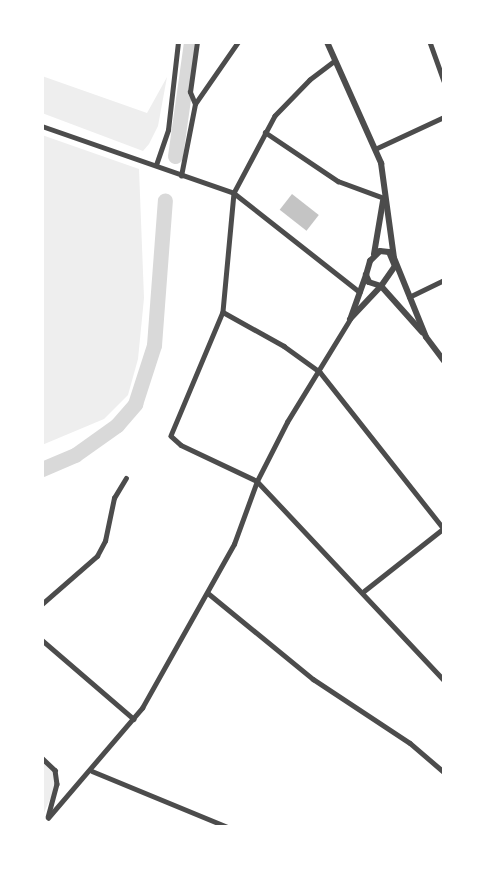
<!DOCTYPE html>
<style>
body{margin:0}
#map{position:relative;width:486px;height:869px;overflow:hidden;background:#fff;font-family:"PT Sans Narrow",sans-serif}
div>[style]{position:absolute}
.green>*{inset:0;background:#eee}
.river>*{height:15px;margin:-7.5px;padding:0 7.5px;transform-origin:7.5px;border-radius:7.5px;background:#d9d9d9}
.building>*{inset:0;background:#c4c4c4;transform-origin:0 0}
.minor>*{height:4.5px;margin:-2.25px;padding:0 2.25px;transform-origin:2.25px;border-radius:2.25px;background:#4c4c4c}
.tertiary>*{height:6px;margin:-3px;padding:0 3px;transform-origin:3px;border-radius:3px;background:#4c4c4c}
span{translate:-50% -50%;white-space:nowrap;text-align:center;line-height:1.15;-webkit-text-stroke:4.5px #fff;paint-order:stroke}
.frame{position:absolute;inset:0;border:44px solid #fff;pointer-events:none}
</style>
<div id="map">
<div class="green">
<div style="clip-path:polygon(42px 76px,147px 113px,167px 77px,158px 126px,149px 144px,143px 151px,42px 113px)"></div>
<div style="clip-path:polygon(42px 135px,139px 169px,144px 298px,138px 359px,128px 395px,104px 419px,42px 445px)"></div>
<div style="clip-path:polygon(42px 758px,55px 770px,57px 784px,42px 817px)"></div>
</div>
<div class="river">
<div style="left:175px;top:156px;width:115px;rotate:-82deg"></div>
<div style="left:42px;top:469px;width:36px;rotate:-23deg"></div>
<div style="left:75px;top:455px;width:52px;rotate:-35.5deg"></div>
<div style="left:117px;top:425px;width:28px;rotate:-49deg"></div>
<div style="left:135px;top:404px;width:62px;rotate:-72.1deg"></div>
<div style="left:154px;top:345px;width:145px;rotate:-85.7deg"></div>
</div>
<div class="building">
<div style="left:292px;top:194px;width:34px;height:20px;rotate:38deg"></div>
</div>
<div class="minor">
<div style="left:430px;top:42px;width:41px;rotate:70.3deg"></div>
<div style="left:335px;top:61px;width:31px;rotate:143deg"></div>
<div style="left:310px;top:80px;width:50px;rotate:134.2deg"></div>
<div style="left:275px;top:116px;width:87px;rotate:118deg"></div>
<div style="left:234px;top:193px;width:120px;rotate:95.3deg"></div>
<div style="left:223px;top:312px;width:134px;rotate:112.8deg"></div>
<div style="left:171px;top:436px;width:13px;rotate:42deg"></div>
<div style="left:181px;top:445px;width:84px;rotate:25.3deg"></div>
<div style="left:257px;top:481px;width:273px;rotate:46.8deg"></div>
<div style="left:195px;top:104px;width:13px;rotate:-113deg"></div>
<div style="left:190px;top:92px;width:50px;rotate:-82deg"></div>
<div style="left:42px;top:126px;width:203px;rotate:19.2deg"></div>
<div style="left:234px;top:193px;width:160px;rotate:38.2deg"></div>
<div style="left:265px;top:132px;width:88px;rotate:33.9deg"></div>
<div style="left:338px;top:181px;width:49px;rotate:20.3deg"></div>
<div style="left:375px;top:149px;width:76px;rotate:-24.9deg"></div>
<div style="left:156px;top:165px;width:37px;rotate:-71deg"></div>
<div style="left:168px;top:130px;width:89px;rotate:-83.5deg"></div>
<div style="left:181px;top:176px;width:73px;rotate:-79deg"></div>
<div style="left:195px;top:104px;width:75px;rotate:-55.3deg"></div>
<div style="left:409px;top:297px;width:39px;rotate:-26deg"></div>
<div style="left:223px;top:312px;width:70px;rotate:29.1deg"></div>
<div style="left:284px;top:346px;width:44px;rotate:35.8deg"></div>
<div style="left:320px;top:372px;width:200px;rotate:51.7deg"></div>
<div style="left:364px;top:591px;width:102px;rotate:-38.2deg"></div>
<div style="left:208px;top:593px;width:136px;rotate:39.3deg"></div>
<div style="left:313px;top:679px;width:116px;rotate:33.4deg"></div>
<div style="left:410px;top:743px;width:45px;rotate:40.5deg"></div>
<div style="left:42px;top:604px;width:73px;rotate:-41.1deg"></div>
<div style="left:97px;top:556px;width:17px;rotate:-62deg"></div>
<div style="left:105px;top:541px;width:44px;rotate:-78.2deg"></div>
<div style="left:114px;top:498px;width:23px;rotate:-59deg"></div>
<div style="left:42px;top:640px;width:121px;rotate:40.7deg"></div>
<div style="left:42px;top:758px;width:18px;rotate:43deg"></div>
<div style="left:55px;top:770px;width:14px;rotate:82deg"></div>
<div style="left:57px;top:784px;width:34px;rotate:105deg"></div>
<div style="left:92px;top:771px;width:147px;rotate:22.4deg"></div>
<div style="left:48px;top:818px;width:145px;rotate:-49.5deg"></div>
<div style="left:142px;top:708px;width:188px;rotate:-60.7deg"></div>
<div style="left:234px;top:544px;width:67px;rotate:-69.9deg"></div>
<div style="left:257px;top:481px;width:66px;rotate:-63deg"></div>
<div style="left:287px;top:422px;width:121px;rotate:-58.5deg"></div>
</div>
<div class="tertiary">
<div style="left:327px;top:42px;width:133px;rotate:65.9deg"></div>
<div style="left:381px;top:163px;width:96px;rotate:82.2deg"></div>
<div style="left:394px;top:258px;width:85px;rotate:67.9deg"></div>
<div style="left:426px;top:337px;width:30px;rotate:53deg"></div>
<div style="left:380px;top:251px;width:9px;rotate:6deg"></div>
<div style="left:389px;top:252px;width:15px;rotate:67deg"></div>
<div style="left:395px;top:266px;width:24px;rotate:125deg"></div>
<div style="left:381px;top:286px;width:13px;rotate:-162deg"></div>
<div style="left:369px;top:282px;width:8px;rotate:-113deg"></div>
<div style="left:366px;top:275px;width:15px;rotate:-74deg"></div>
<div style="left:370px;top:261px;width:14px;rotate:-45deg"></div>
<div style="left:374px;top:254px;width:54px;rotate:-80.4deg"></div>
<div style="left:351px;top:317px;width:45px;rotate:-70.3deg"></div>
<div style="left:350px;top:319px;width:45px;rotate:-46.8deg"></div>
<div style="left:381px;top:286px;width:62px;rotate:48.3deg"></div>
</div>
<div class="frame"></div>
</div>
